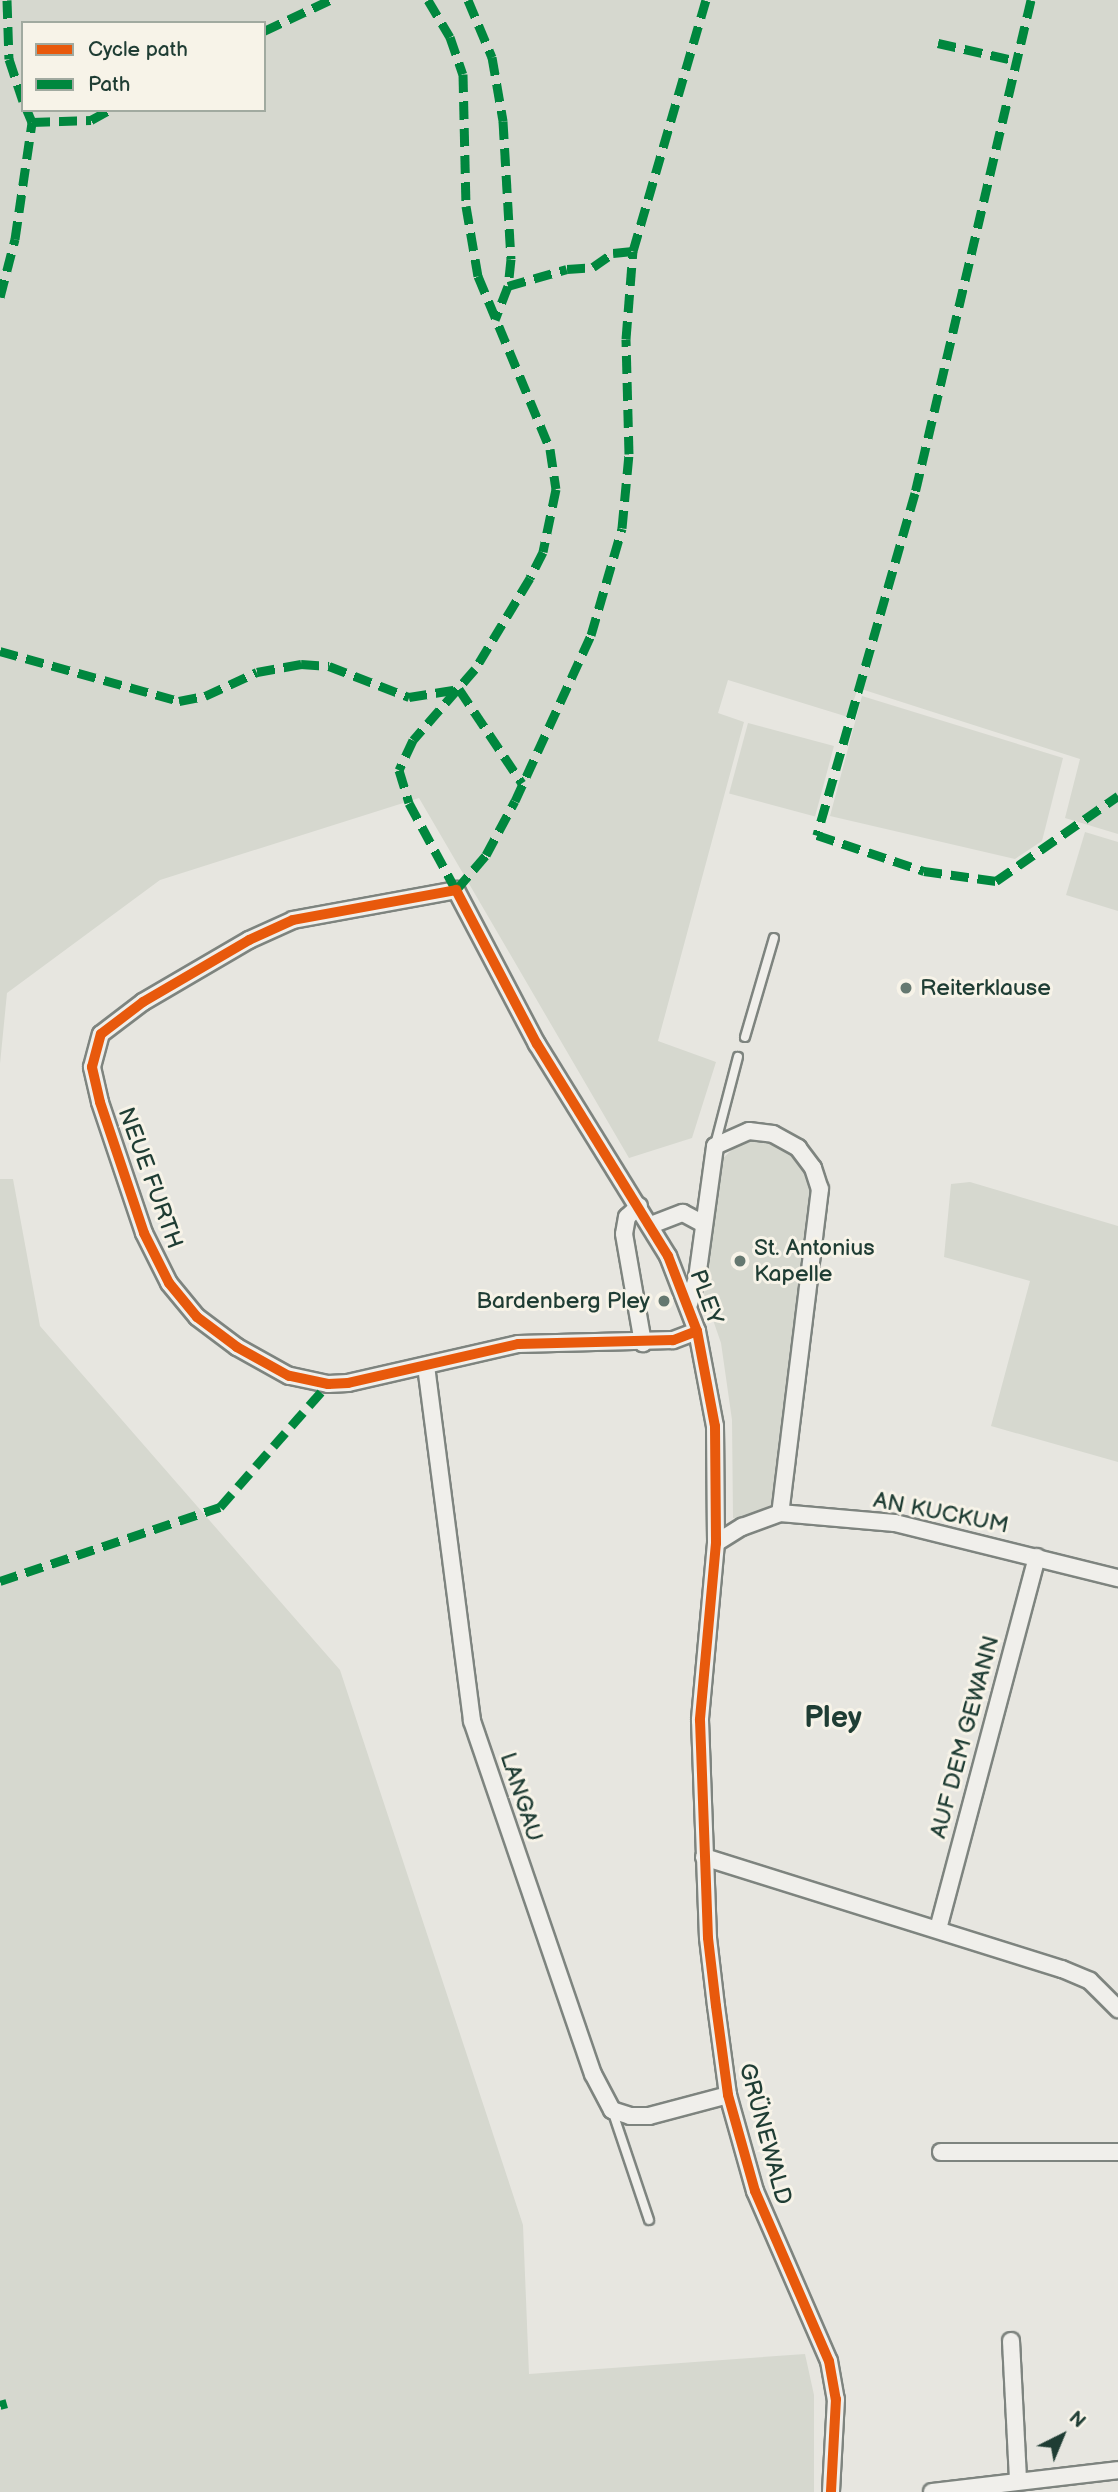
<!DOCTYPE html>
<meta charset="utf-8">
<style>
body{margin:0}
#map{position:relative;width:1118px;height:2492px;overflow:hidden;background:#e7e6e0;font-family:"Balsamiq Sans",sans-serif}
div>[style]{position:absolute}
.green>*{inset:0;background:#d6d8cf;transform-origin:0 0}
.roads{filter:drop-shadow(2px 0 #7e847f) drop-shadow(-2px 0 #7e847f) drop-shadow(0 2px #7e847f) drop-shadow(0 -2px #7e847f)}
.service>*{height:8px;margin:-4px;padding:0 4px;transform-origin:4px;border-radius:4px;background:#f0efeb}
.minor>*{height:16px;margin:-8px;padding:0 8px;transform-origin:8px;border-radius:8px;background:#f0efeb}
.quiet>*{height:9px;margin-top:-4.5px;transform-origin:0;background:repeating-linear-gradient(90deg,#00873e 0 18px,transparent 0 27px)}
.cycleway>*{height:10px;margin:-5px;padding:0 5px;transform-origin:5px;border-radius:5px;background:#e8590c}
.dots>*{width:19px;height:19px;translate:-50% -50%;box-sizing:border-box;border:4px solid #f7f3e8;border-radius:50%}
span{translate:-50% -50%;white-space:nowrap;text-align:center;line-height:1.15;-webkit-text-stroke:6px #f7f3e8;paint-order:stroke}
.poi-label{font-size:23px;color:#1f3d34}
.left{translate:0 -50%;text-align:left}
.right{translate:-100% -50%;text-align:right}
.street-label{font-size:23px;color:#1f3d34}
.district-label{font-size:30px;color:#1f3d34;font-weight:700}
.legend{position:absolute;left:21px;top:21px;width:245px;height:91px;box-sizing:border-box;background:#f7f3e8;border:2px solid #a1aaa0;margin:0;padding:9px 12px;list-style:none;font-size:21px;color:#1f3d34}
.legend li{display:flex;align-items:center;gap:14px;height:35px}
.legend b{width:35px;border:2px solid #a1aaa0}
.north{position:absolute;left:1027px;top:2401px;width:70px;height:70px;-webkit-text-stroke:5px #f7f3e8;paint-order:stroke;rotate:43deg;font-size:19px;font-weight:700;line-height:28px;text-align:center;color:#1f3d34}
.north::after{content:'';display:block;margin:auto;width:24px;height:32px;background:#1f3d34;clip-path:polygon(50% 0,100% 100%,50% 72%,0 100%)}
</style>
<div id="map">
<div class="green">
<div style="clip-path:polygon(evenodd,0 0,1118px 0,1118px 834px,1065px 818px,1080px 759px,858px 688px,848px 717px,728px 680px,718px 713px,744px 722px,658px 1041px,716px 1062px,692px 1138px,629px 1158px,419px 798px,160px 880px,7px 993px,0 1064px,0 0,23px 23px,264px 23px,264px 110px,23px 110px,23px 23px)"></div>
<div style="clip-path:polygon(862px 696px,1063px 758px,1042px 841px,1015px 859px,830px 816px)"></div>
<div style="left:748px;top:723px;width:89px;height:73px;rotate:15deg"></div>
<div style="clip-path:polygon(1085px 832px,1118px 842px,1118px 911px,1066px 895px)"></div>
<div style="clip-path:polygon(753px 1139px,771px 1140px,793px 1152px,806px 1171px,810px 1193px,775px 1498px,771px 1505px,747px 1517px,733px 1518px,732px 1420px,721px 1343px,704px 1294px,720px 1161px,735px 1147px)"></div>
<div style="clip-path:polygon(0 1179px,13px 1179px,40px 1326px,340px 1670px,523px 2225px,529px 2374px,805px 2354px,814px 2395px,814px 2492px,0 2492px)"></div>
<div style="clip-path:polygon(970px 1182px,1118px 1226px,1118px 1462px,991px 1426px,1030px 1281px,944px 1257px,951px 1184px)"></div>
</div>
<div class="roads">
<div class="service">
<div style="left:745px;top:1037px;width:103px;rotate:-73.7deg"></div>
<div style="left:715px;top:1145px;width:91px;rotate:-75.4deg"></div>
<div style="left:612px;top:2110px;width:116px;rotate:71.4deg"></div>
</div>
<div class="minor">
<div style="left:639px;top:1206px;width:16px;rotate:137deg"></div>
<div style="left:627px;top:1217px;width:17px;rotate:100deg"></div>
<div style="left:624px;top:1234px;width:111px;rotate:80.1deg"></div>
<div style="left:651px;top:1225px;width:34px;rotate:-21deg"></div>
<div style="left:683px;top:1213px;width:21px;rotate:28deg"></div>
<div style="left:689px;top:1304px;width:27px;rotate:-73deg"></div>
<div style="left:697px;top:1278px;width:133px;rotate:-82.2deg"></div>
<div style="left:715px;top:1146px;width:37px;rotate:-24deg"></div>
<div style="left:749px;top:1131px;width:24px;rotate:7deg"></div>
<div style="left:773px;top:1134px;width:29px;rotate:29deg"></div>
<div style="left:798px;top:1148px;width:25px;rotate:53deg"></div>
<div style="left:813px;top:1168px;width:22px;rotate:72deg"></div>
<div style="left:820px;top:1189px;width:326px;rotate:97deg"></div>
<div style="left:697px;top:1331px;width:26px;rotate:159deg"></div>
<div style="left:673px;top:1340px;width:155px;rotate:178.5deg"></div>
<div style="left:518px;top:1344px;width:174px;rotate:167.1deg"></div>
<div style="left:348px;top:1383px;width:20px;rotate:177deg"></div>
<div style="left:328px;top:1384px;width:40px;rotate:-168deg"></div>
<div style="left:289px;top:1376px;width:60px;rotate:-150.9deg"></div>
<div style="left:237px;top:1347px;width:50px;rotate:-143.1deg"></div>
<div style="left:197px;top:1317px;width:44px;rotate:-129.5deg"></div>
<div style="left:169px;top:1283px;width:56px;rotate:-116.6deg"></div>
<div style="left:144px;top:1233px;width:138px;rotate:-108.6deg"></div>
<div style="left:100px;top:1102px;width:36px;rotate:-103deg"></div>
<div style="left:92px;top:1067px;width:34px;rotate:-75deg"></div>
<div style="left:101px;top:1034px;width:53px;rotate:-37.3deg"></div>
<div style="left:143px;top:1002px;width:123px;rotate:-30.3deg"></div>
<div style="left:249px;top:940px;width:48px;rotate:-24.4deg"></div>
<div style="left:293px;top:920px;width:166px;rotate:-10.4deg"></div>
<div style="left:456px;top:890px;width:174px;rotate:62.3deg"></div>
<div style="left:537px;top:1044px;width:249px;rotate:58.3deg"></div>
<div style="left:668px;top:1256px;width:80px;rotate:68.9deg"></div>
<div style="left:697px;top:1331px;width:97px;rotate:79.3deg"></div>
<div style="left:715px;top:1426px;width:117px;rotate:89.5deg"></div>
<div style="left:716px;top:1543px;width:178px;rotate:95.2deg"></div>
<div style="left:700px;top:1720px;width:218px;rotate:87.9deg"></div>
<div style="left:708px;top:1938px;width:68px;rotate:83.3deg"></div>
<div style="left:716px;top:2006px;width:90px;rotate:82.3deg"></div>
<div style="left:728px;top:2095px;width:100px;rotate:74.3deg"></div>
<div style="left:755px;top:2191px;width:185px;rotate:66.5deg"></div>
<div style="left:829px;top:2361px;width:39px;rotate:80deg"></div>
<div style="left:836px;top:2399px;width:93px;rotate:93.1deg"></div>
<div style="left:426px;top:1366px;width:358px;rotate:82.6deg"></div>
<div style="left:472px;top:1721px;width:373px;rotate:71.1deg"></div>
<div style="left:593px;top:2074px;width:41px;rotate:62.2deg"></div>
<div style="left:612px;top:2110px;width:19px;rotate:18deg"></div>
<div style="left:630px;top:2116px;width:19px"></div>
<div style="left:649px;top:2116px;width:82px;rotate:-14.9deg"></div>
<div style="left:716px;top:1543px;width:31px;rotate:-32deg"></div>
<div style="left:742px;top:1527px;width:40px;rotate:-20.2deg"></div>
<div style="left:780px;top:1513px;width:115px;rotate:5deg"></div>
<div style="left:895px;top:1523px;width:230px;rotate:13.9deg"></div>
<div style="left:704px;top:1857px;width:375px;rotate:17.4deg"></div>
<div style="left:1062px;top:1969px;width:30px;rotate:23deg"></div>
<div style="left:1090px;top:1981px;width:40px;rotate:45deg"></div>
<div style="left:938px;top:1929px;width:385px;rotate:-75.1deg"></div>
<div style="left:941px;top:2152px;width:177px"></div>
<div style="left:1011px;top:2341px;width:139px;rotate:87.1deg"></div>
<div style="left:932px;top:2492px;width:187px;rotate:-6.7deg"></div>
</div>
</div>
<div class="quiet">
<div style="left:7px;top:0;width:59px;rotate:88.1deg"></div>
<div style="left:9px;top:59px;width:44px;rotate:71.6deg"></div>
<div style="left:428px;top:0;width:43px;rotate:59.3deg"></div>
<div style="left:450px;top:37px;width:39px;rotate:71deg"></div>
<div style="left:463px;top:74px;width:132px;rotate:88.7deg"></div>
<div style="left:466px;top:206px;width:71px;rotate:80.3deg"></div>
<div style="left:478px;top:276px;width:187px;rotate:67.4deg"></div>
<div style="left:550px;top:449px;width:40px;rotate:81.5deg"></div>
<div style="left:556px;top:489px;width:64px;rotate:101.7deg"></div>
<div style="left:543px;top:552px;width:29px;rotate:117deg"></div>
<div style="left:530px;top:578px;width:106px;rotate:121.1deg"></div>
<div style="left:475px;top:669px;width:94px;rotate:131.1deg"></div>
<div style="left:413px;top:740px;width:33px;rotate:115deg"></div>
<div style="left:399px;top:770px;width:34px;rotate:73deg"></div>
<div style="left:409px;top:803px;width:99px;rotate:61.6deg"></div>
<div style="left:456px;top:890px;width:46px;rotate:-49.4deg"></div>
<div style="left:486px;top:855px;width:61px;rotate:-61.8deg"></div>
<div style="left:515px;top:801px;width:183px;rotate:-65.4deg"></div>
<div style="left:591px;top:635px;width:111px;rotate:-73.8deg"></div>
<div style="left:622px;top:528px;width:74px;rotate:-84.6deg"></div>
<div style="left:629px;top:454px;width:115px;rotate:-91.5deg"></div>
<div style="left:626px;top:339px;width:88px;rotate:-85.5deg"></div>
<div style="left:633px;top:251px;width:261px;rotate:-73.8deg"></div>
<div style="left:468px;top:0;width:62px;rotate:67.2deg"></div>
<div style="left:492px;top:57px;width:65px;rotate:80.2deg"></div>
<div style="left:503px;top:121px;width:138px;rotate:86.7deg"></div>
<div style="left:511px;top:259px;width:27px;rotate:96deg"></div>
<div style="left:508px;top:286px;width:36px;rotate:111deg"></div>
<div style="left:1031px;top:0;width:506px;rotate:103.24deg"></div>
<div style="left:915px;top:493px;width:356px;rotate:106deg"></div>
<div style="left:817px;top:835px;width:113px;rotate:18.6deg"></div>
<div style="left:924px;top:871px;width:73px;rotate:7.9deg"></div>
<div style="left:996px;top:881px;width:149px;rotate:-34.9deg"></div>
<div style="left:264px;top:31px;width:73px;rotate:-25.2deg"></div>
<div style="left:938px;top:43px;width:81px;rotate:12.8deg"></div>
<div style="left:32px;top:122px;width:59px;rotate:-1.9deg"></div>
<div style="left:91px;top:120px;width:21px;rotate:-29deg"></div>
<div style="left:508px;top:286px;width:61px;rotate:-16.1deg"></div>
<div style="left:567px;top:269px;width:26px;rotate:-4deg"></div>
<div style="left:593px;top:267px;width:24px;rotate:-35deg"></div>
<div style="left:613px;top:253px;width:20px;rotate:-6deg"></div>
<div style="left:0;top:297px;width:60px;rotate:-75.5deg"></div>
<div style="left:15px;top:239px;width:118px;rotate:-81.7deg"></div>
<div style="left:32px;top:122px;width:13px;rotate:-113deg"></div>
<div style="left:0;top:651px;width:186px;rotate:15.6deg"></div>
<div style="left:179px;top:701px;width:26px;rotate:-11deg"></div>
<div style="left:205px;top:696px;width:57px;rotate:-24.8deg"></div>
<div style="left:257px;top:672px;width:45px;rotate:-10.3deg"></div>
<div style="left:301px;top:664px;width:28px;rotate:4deg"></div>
<div style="left:329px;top:666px;width:86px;rotate:21.2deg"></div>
<div style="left:409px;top:697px;width:51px;rotate:-9.1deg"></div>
<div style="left:459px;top:689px;width:113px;rotate:56.2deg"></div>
<div style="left:0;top:1581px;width:232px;rotate:-18.6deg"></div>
<div style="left:220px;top:1507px;width:164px;rotate:-48.7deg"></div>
<div style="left:0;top:2405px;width:7px;rotate:-16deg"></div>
</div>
<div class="cycleway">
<div style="left:697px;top:1331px;width:26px;rotate:159deg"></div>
<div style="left:673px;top:1340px;width:155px;rotate:178.5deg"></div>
<div style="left:518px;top:1344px;width:174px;rotate:167.1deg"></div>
<div style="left:348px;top:1383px;width:20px;rotate:177deg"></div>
<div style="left:328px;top:1384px;width:40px;rotate:-168deg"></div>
<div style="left:289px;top:1376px;width:60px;rotate:-150.9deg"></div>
<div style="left:237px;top:1347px;width:50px;rotate:-143.1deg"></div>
<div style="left:197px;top:1317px;width:44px;rotate:-129.5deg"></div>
<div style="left:169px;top:1283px;width:56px;rotate:-116.6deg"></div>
<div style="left:144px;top:1233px;width:138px;rotate:-108.6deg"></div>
<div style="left:100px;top:1102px;width:36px;rotate:-103deg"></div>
<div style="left:92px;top:1067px;width:34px;rotate:-75deg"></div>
<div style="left:101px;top:1034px;width:53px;rotate:-37.3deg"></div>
<div style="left:143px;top:1002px;width:123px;rotate:-30.3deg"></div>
<div style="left:249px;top:940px;width:48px;rotate:-24.4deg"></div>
<div style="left:293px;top:920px;width:166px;rotate:-10.4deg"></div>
<div style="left:456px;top:890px;width:174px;rotate:62.3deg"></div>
<div style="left:537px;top:1044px;width:249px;rotate:58.3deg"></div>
<div style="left:668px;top:1256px;width:80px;rotate:68.9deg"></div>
<div style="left:697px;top:1331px;width:97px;rotate:79.3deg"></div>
<div style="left:715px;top:1426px;width:117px;rotate:89.5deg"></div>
<div style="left:716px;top:1543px;width:178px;rotate:95.2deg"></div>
<div style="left:700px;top:1720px;width:218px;rotate:87.9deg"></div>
<div style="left:708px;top:1938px;width:68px;rotate:83.3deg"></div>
<div style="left:716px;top:2006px;width:90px;rotate:82.3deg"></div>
<div style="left:728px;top:2095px;width:100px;rotate:74.3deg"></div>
<div style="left:755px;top:2191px;width:185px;rotate:66.5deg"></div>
<div style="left:829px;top:2361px;width:39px;rotate:80deg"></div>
<div style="left:836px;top:2399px;width:93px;rotate:93.1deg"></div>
</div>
<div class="dots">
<div style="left:906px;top:988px;background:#657870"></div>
<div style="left:740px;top:1261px;background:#657870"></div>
<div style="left:664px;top:1301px;background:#657870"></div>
</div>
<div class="poi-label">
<span class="left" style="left:920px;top:988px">Reiterklause</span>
<span class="left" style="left:754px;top:1261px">St. Antonius<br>Kapelle</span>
<span class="right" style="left:650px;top:1301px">Bardenberg Pley</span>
</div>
<div class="street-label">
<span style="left:150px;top:1178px;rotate:70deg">NEUE FURTH</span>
<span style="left:706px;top:1297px;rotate:70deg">PLEY</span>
<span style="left:941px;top:1513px;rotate:11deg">AN KUCKUM</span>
<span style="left:965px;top:1737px;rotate:-75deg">AUF DEM GEWANN</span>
<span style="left:521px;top:1797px;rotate:72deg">LANGAU</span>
<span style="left:765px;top:2134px;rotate:75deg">GRÜNEWALD</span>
</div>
<div class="district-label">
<span style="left:833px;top:1718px">Pley</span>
</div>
<ul class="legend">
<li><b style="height:9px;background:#e8590c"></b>Cycle path</li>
<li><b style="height:9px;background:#00873e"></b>Path</li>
</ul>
<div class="north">N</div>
</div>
